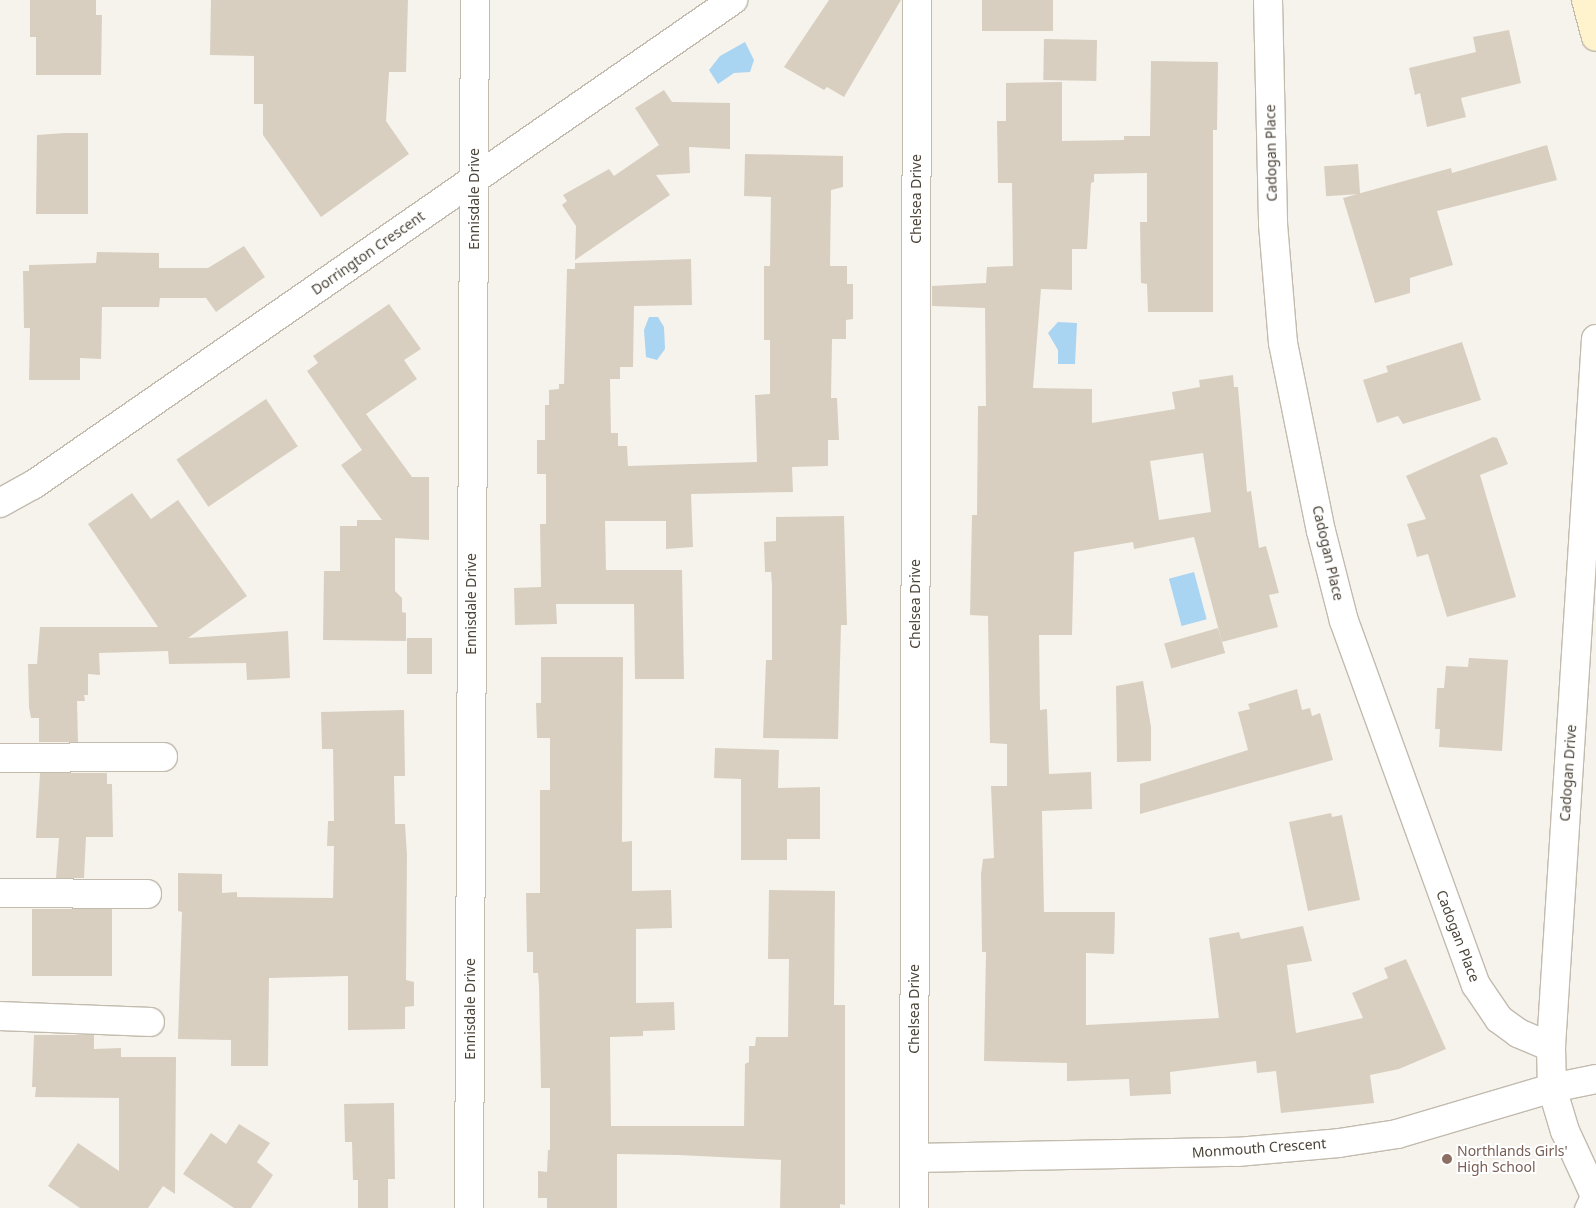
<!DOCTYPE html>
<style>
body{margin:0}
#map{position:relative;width:1596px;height:1208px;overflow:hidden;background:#f6f3ec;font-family:"Noto Sans",sans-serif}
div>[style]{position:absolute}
.water>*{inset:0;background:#a9d4f2;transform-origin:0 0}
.building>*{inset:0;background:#d8cfc1;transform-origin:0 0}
.roads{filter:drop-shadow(1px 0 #c2bbae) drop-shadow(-1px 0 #c2bbae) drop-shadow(0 1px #c2bbae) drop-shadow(0 -1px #c2bbae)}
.lane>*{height:15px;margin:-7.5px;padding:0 7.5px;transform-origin:7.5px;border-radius:7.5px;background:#fff}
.street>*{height:28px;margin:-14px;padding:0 14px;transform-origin:14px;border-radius:14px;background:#fff}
.secondary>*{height:28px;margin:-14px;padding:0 14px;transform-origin:14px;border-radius:14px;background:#fff3cd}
.dots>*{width:14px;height:14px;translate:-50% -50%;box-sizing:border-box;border:2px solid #fff;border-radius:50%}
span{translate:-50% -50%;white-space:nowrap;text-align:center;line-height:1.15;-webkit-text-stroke:4px #fff;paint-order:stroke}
.street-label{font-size:14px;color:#4b4439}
.education-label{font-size:14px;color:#785e54}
.left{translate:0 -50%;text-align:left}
</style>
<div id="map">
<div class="water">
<div style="clip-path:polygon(745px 42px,754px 60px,750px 72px,734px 73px,718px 84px,709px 70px,720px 56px)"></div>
<div style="clip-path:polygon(649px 317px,658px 317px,664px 327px,665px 349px,657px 360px,646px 357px,644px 330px)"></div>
<div style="clip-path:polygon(1058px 322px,1077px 323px,1075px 364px,1058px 364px,1058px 350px,1048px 333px)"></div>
<div style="left:1194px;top:572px;width:49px;height:26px;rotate:75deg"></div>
</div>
<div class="building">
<div style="clip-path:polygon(30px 0,96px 0,96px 15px,102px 15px,101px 75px,36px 75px,36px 37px,30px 37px)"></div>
<div style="clip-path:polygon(211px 0,408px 0,406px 72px,389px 72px,386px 121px,409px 154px,321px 217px,263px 135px,263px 104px,254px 104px,254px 56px,210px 55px)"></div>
<div style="clip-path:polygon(829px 0,901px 0,844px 97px,827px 87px,824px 90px,784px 67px)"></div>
<div style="left:982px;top:0;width:71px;height:31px"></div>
<div style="clip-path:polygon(1509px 30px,1521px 83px,1461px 98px,1466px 117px,1427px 127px,1420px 93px,1415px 95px,1409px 68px,1476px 52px,1473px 37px)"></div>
<div style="left:1044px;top:39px;width:53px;height:41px;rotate:1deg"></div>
<div style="clip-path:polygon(evenodd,1151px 61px,1218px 62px,1217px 130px,1213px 130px,1213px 312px,1148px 312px,1147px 284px,1141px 283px,1140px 222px,1147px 222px,1147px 173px,1094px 174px,1094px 182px,1091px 183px,1087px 249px,1072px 249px,1072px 290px,1041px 289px,1033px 388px,1092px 389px,1092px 423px,1175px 409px,1172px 392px,1200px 387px,1199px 380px,1233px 375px,1234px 387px,1238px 387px,1247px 492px,1251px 491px,1259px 548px,1266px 546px,1279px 593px,1269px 595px,1278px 627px,1222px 642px,1194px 537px,1134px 549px,1133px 542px,1074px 552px,1072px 635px,1039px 635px,1040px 710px,1047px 709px,1049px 774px,1091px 772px,1092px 809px,1042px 811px,1044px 912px,1115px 912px,1114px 954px,1086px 953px,1086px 1025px,1219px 1018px,1209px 938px,1239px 932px,1241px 939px,1303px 926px,1312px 961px,1287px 965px,1296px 1033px,1363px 1018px,1352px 993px,1388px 978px,1384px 968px,1406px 959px,1446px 1049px,1399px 1069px,1370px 1075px,1374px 1103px,1281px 1113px,1276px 1071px,1257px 1073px,1256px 1061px,1170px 1072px,1171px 1094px,1130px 1096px,1129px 1079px,1067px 1081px,1067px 1063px,984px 1061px,986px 952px,982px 952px,981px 874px,983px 859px,994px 858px,991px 786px,1007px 786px,1007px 744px,990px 743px,988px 616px,970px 615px,972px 515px,977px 515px,978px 406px,986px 406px,985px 308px,932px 306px,932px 286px,986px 283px,987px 267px,1013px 266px,1012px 183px,998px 183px,997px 121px,1006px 121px,1006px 83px,1062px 82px,1062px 141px,1124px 140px,1124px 136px,1150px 136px,1151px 61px,1203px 453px,1211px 512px,1159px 520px,1150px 461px,1203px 453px)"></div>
<div style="clip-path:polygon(664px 90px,672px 102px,730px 103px,730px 149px,689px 147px,690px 173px,656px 175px,670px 195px,575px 260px,576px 226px,562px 205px,567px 201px,563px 195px,609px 169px,614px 176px,659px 145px,635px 108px)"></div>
<div style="clip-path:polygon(65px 133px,88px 133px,88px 214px,36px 214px,37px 135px)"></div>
<div style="clip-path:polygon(1547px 145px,1557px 180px,1437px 211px,1453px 265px,1410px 278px,1410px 293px,1375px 303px,1343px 198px,1451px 168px,1452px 173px)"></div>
<div style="clip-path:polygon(745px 154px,843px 156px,843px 187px,831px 190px,830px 266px,847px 266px,847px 284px,853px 284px,853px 319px,846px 320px,846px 339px,832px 339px,831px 398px,837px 398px,839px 440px,828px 440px,828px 466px,792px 467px,793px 492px,691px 494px,693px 547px,666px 549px,666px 521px,605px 521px,606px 570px,682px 570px,684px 679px,635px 679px,634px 604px,556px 604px,557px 624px,515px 625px,514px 588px,541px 587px,540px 524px,546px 524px,546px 474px,537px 474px,537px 440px,545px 440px,545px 405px,549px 405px,549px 390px,559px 389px,559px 384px,564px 384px,567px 269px,575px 269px,575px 263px,691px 259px,692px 305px,634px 306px,633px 367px,620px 367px,620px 379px,610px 379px,611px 433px,618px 433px,618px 446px,627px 446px,628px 466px,757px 462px,755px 395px,770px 394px,770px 340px,764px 340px,764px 266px,770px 266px,771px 197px,744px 196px)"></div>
<div style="left:1358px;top:164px;width:30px;height:34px;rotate:86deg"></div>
<div style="clip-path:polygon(244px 246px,265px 277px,216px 312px,206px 298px,160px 298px,159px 307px,102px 307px,101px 359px,80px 358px,80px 380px,29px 380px,30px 328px,24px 328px,23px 271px,29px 271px,29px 265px,96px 263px,97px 252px,159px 253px,159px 268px,208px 268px)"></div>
<div style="clip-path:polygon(389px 304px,421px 349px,404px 360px,417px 379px,366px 414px,412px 477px,429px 477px,429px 540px,395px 538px,395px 591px,402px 598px,402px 612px,406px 613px,406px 641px,323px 640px,324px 571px,340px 571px,340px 526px,357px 526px,357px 520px,382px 520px,341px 465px,362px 450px,307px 371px,318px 363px,313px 356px)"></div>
<div style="clip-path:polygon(1462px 342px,1481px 400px,1403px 424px,1398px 416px,1377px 423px,1363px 380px,1388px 372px,1386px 366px)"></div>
<div style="left:266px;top:399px;width:57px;height:108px;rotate:56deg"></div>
<div style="clip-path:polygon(1493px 437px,1497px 438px,1508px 464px,1480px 475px,1516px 597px,1447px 617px,1428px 554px,1417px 557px,1407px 524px,1426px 519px,1406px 476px)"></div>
<div style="clip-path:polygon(132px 493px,151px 519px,178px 500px,247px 596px,188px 638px,288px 631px,290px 678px,247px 680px,246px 663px,169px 664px,168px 651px,99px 653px,100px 675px,88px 674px,88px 695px,84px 695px,85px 701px,77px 701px,78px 742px,39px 742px,39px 718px,31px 718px,29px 707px,28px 664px,37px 664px,40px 627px,158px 627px,88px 524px)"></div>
<div style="clip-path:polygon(844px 516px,847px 625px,841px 625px,838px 739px,763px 738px,766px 660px,772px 660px,772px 585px,771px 572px,765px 572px,764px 542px,776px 541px,776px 517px)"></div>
<div style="left:1218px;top:628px;width:26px;height:56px;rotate:74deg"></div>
<div style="left:407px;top:638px;width:25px;height:36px"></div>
<div style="clip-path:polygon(541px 657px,623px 657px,622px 842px,632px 841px,632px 891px,671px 890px,672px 928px,636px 929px,636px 1003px,674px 1002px,675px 1030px,643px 1031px,643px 1036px,610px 1037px,611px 1126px,744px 1126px,745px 1064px,749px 1062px,749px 1046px,755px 1046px,756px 1037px,788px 1037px,789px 959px,768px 959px,769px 890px,835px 891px,834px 1005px,845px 1005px,845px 1205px,840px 1204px,840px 1208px,780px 1208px,781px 1160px,679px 1155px,617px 1154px,617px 1208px,547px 1208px,547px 1198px,538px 1198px,538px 1171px,547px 1172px,548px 1150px,550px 1150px,550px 1088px,541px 1088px,539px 985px,538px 973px,533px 973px,533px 952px,527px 952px,526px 893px,540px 893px,540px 790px,550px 790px,550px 738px,537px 738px,536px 703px,541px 703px)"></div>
<div style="clip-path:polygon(1469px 658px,1508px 660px,1502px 751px,1439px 747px,1440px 729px,1435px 729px,1437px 688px,1444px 688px,1446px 666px,1468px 667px)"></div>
<div style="clip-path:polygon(1143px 681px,1151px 727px,1151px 761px,1117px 762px,1116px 686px)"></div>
<div style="clip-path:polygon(1297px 689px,1302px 710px,1310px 708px,1312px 716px,1320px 713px,1333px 760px,1140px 814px,1140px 784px,1248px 750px,1238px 712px,1250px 709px,1248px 704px)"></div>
<div style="clip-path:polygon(404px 710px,405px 776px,394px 776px,395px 824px,405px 824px,407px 855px,406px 980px,414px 982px,414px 1006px,405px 1007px,405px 1029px,348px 1030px,348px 976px,269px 978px,268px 1066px,231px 1066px,231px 1040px,178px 1039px,182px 912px,178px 911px,178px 873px,222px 874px,222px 893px,237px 892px,237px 897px,333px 898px,334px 846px,327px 846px,328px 821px,334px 821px,333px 749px,322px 749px,321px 712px)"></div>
<div style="clip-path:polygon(715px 748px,779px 750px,778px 788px,820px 787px,820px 839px,787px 839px,787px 860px,741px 860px,741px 779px,714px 778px)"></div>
<div style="clip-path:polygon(40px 773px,107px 773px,107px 784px,112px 784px,113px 837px,86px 837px,84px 878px,56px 878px,59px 838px,36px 838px)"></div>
<div style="clip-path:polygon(1331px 813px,1332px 817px,1342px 815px,1360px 900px,1308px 911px,1289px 822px)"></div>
<div style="left:32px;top:909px;width:80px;height:67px"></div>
<div style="clip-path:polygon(34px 1035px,94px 1035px,94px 1049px,121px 1048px,121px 1057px,176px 1057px,175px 1194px,163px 1186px,148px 1208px,80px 1208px,48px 1186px,78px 1143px,119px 1171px,119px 1098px,35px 1097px,36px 1087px,32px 1087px)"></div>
<div style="clip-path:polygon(394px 1103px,395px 1179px,388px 1179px,388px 1208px,358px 1208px,358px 1180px,353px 1180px,352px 1142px,345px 1142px,344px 1104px)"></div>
<div style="clip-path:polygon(239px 1124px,270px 1143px,257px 1162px,273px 1175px,251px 1208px,234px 1208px,183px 1174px,211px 1133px,226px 1144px)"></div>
</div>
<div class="roads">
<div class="lane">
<div style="left:1582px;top:1208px;width:21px;rotate:-65deg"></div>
</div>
<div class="street">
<div style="left:1268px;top:0;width:224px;rotate:88.7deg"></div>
<div style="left:1273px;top:224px;width:119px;rotate:85.2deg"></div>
<div style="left:1283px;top:343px;width:192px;rotate:78.6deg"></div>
<div style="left:1321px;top:531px;width:93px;rotate:75.7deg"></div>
<div style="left:1344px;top:621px;width:387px;rotate:70.1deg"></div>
<div style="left:1476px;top:985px;width:41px;rotate:55.9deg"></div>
<div style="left:1499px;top:1019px;width:24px;rotate:36deg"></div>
<div style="left:1518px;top:1033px;width:36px;rotate:23deg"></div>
<div style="left:1596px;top:339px;width:709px;rotate:93.64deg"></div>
<div style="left:1551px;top:1047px;width:41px;rotate:88.6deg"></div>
<div style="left:1552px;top:1088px;width:45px;rotate:73.2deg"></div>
<div style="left:1565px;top:1131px;width:74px;rotate:65.2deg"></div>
<div style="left:0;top:503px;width:38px;rotate:-29deg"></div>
<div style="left:33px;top:485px;width:852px;rotate:-34.72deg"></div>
<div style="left:0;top:758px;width:163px;rotate:-0.4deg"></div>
<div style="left:0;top:893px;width:147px;rotate:0.4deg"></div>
<div style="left:0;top:1016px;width:150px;rotate:2.3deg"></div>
<div style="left:914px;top:1158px;width:323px;rotate:-1.1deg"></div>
<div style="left:1237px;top:1152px;width:102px;rotate:-5deg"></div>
<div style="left:1339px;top:1143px;width:59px;rotate:-8.8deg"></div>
<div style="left:1397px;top:1134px;width:162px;rotate:-16.5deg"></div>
<div style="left:1552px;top:1088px;width:45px;rotate:-11.6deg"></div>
<div style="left:469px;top:1208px;width:1208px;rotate:-89.72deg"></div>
<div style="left:914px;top:1208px;width:1208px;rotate:-89.86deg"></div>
</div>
<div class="secondary">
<div style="left:1586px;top:0;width:38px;rotate:75deg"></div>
</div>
</div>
<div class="dots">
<div style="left:1447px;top:1159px;background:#8d6e63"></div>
</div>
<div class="street-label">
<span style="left:1271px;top:153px;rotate:-91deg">Cadogan Place</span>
<span style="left:474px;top:199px;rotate:-90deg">Ennisdale Drive</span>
<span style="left:916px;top:199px;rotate:-90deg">Chelsea Drive</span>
<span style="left:368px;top:253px;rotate:-35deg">Dorrington Crescent</span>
<span style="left:1328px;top:553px;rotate:77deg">Cadogan Place</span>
<span style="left:471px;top:604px;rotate:-90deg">Ennisdale Drive</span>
<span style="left:915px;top:604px;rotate:-90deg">Chelsea Drive</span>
<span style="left:1568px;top:773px;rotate:-86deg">Cadogan Drive</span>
<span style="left:1458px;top:936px;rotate:69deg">Cadogan Place</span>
<span style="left:470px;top:1009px;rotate:-90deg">Ennisdale Drive</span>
<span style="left:914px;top:1009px;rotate:-90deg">Chelsea Drive</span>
<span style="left:1259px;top:1148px;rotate:-4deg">Monmouth Crescent</span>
</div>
<div class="education-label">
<span class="left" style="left:1457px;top:1159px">Northlands Girls'<br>High School</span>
</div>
</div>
